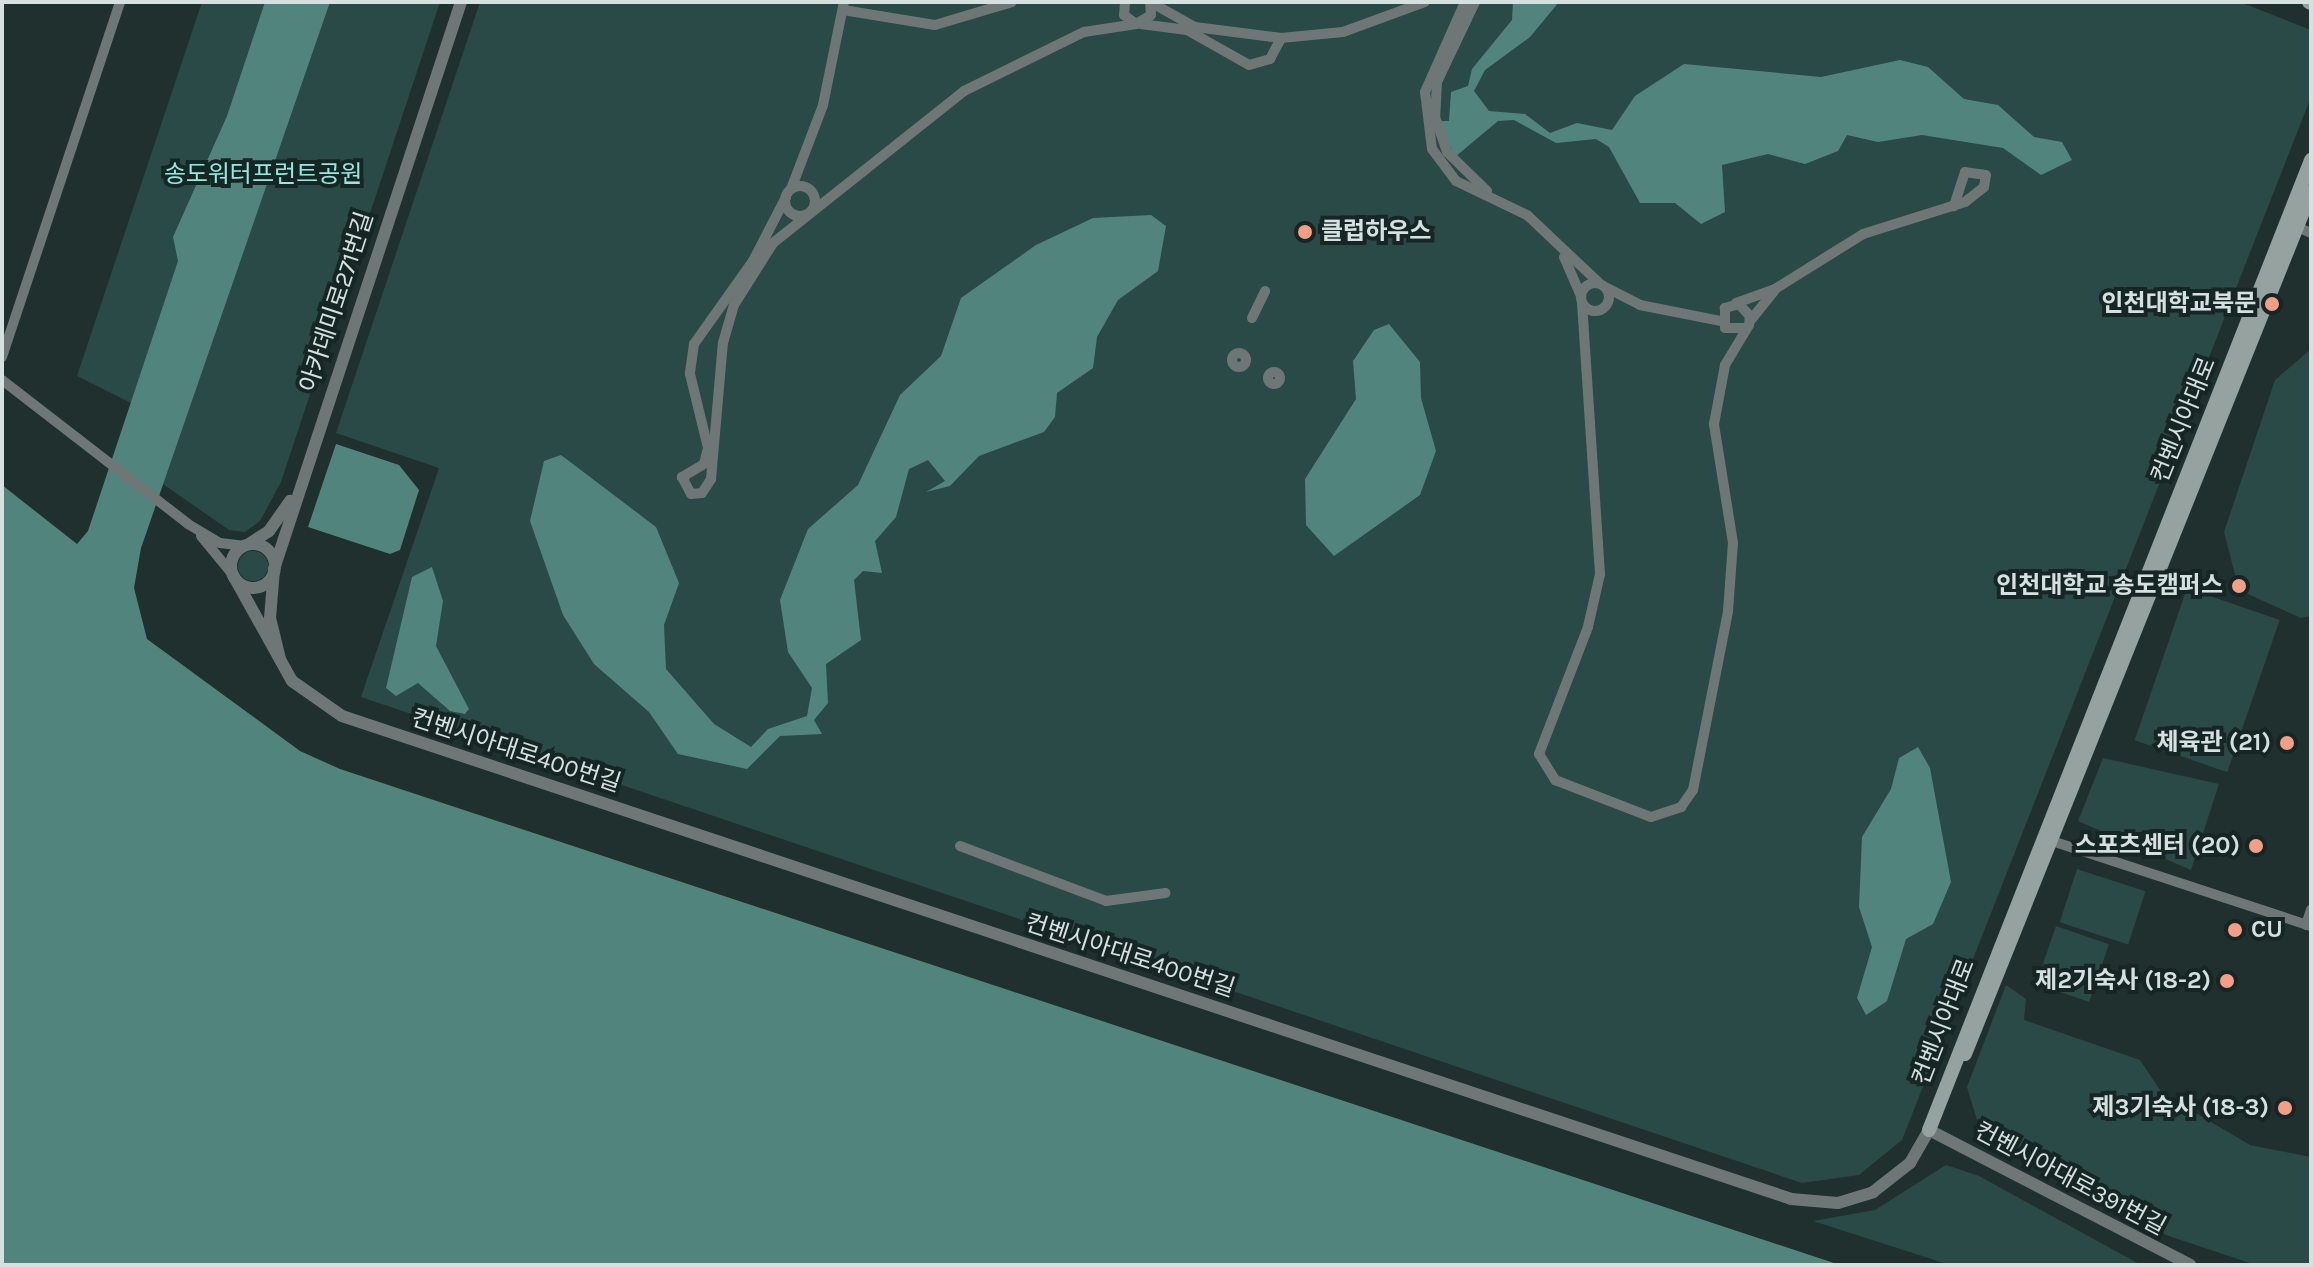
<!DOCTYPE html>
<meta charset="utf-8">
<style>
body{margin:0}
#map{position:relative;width:2313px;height:1267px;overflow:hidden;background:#1f302e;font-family:Karla,"Noto Sans KR",sans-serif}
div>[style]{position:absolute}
.green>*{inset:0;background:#294a47;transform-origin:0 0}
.round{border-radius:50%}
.water>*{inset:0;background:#52847e}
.minor>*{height:10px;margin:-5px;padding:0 5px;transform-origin:5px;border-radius:5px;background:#6f7776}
.minor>.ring{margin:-5px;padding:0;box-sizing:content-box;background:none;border:10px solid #6f7776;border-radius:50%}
.tertiary>*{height:12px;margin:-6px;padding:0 6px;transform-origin:6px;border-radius:6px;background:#6f7776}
.tertiary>.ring{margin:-6px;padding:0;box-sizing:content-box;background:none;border:12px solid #6f7776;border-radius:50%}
.secondary>*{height:14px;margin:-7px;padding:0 7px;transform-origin:7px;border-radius:7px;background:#95a2a0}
.dots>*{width:22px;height:22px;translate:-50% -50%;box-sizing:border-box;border:4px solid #162624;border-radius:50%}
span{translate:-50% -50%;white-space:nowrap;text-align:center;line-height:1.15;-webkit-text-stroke:8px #162624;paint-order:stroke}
.park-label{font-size:24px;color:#93e9e0}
.poi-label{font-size:24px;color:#d6e0de;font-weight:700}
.left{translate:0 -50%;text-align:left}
.right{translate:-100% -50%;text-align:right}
.street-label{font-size:24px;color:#d6e0de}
.frame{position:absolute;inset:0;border:4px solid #d6e0de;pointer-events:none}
</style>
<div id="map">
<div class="green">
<div style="clip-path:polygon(202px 2px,440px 2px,281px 482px,260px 521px,245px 532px,229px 530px,163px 484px,141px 548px,88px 531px,131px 403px,77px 376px)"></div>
<div style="clip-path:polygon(480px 2px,2240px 2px,2311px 30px,2311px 97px,1902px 1140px,1859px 1175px,1802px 1183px,361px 697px,439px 468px,336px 433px)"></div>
<div style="clip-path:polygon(2311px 349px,2311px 616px,2301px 618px,2239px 590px,2224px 532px,2275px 380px)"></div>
<div class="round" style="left:238px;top:551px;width:30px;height:30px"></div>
<div style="left:2187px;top:588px;width:98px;height:161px;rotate:19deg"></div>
<div style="clip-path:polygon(2103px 758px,2219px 784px,2191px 870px,2078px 821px)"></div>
<div style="left:2077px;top:869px;width:72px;height:56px;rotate:18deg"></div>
<div style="left:2056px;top:926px;width:56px;height:61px;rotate:19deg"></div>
<div style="clip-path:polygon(2006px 985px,2026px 999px,2024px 1020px,2140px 1060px,2162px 1093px,2250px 1145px,2311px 1157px,2311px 1265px,2256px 1265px,2166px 1235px,1980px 1130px,1967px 1087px)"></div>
<div style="clip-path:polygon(1946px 1165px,1979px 1176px,2141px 1265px,1950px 1265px,1813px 1221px,1875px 1210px)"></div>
</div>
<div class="water">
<div style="clip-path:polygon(265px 2px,330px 2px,141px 548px,134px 588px,147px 639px,300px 751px,340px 769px,1840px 1265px,2px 1265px,2px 485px,77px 544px,88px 531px,178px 261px,173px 237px,227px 116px)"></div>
<div style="clip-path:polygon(1513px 2px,1559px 2px,1530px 37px,1485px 70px,1474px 91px,1489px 111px,1525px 114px,1550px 133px,1577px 123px,1612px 130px,1635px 96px,1684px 64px,1821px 77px,1900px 60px,1928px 67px,1964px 99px,1998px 105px,2034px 137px,2062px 142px,2072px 160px,2041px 175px,2003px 148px,1922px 135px,1878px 142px,1847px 135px,1838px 151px,1805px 164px,1768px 154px,1722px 165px,1725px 212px,1701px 224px,1675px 203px,1640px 203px,1609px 147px,1596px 139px,1556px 143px,1514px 120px,1498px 121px,1455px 157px,1439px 121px,1449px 121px,1451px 92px,1468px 86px,1472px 69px,1512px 20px)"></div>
<div style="clip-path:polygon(1151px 215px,1166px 226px,1158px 271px,1118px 300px,1097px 337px,1093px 368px,1057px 393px,1055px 417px,1044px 432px,979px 456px,950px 486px,926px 492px,945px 481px,928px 460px,909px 469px,896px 517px,875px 541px,882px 573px,863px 571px,854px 580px,861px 640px,826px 664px,828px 703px,814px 720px,822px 734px,780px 736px,747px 769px,678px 754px,649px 712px,594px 664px,563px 615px,530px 521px,544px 461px,561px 455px,656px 527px,679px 583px,664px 625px,666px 669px,714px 724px,751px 747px,768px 729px,807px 716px,812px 688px,788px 652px,780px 600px,808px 529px,858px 485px,900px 395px,941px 356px,961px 298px,1036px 245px,1093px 218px)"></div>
<div style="clip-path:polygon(1389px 324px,1420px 362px,1421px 398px,1436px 451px,1420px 495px,1334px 556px,1306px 525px,1305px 479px,1356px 399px,1353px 361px,1374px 330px)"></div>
<div style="clip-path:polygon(336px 444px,399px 465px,419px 490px,400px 550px,390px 554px,308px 527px)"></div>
<div style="clip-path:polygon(432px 567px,443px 601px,436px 646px,469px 709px,465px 714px,450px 711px,418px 683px,396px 696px,386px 688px,412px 577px)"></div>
<div style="clip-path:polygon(1918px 747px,1930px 768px,1951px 882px,1933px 924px,1906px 939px,1887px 1001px,1866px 1015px,1857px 998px,1872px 947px,1859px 907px,1862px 837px,1891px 789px,1899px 758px)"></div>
</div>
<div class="minor">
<div style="left:1125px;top:2px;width:13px;rotate:94deg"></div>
<div style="left:1124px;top:15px;width:15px;rotate:37deg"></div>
<div style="left:1136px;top:24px;width:17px;rotate:-31deg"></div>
<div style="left:1151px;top:15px;width:13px;rotate:-94deg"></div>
<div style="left:1150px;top:2px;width:51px;rotate:29.1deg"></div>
<div style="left:1195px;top:27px;width:87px;rotate:7.3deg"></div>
<div style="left:1281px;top:38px;width:62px;rotate:-5.5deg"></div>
<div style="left:1343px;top:32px;width:87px;rotate:-20.1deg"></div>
<div style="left:1465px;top:2px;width:98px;rotate:114deg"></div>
<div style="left:1425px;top:92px;width:57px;rotate:83deg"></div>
<div style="left:1432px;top:149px;width:40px;rotate:53deg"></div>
<div style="left:1456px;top:181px;width:79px;rotate:25.6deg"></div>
<div style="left:1527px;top:215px;width:98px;rotate:43.3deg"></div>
<div style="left:1475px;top:2px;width:89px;rotate:115.4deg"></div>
<div style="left:1437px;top:82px;width:35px;rotate:93deg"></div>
<div style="left:1435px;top:117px;width:37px;rotate:71deg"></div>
<div style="left:1447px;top:152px;width:56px;rotate:44.3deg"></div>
<div style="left:843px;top:10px;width:93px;rotate:9.3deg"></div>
<div style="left:935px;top:25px;width:80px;rotate:-16.6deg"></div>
<div style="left:1141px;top:24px;width:46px;rotate:7.4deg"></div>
<div style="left:1187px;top:30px;width:71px;rotate:29.4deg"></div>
<div style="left:1249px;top:65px;width:22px;rotate:-16deg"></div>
<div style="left:1270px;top:59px;width:24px;rotate:-62deg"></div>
<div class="ring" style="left:785px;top:186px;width:20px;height:20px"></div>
<div style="left:791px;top:189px;width:90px;rotate:-69.1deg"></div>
<div style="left:823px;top:105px;width:105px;rotate:-78.5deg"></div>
<div style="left:786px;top:197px;width:72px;rotate:117.3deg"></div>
<div style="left:753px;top:261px;width:102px;rotate:125.4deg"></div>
<div style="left:694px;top:344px;width:30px;rotate:98deg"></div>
<div style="left:690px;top:374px;width:76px;rotate:76.3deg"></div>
<div style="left:708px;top:448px;width:16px;rotate:104deg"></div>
<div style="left:704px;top:464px;width:26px;rotate:149deg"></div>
<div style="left:682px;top:477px;width:19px;rotate:62deg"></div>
<div style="left:691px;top:494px;width:11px;rotate:-5deg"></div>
<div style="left:702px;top:493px;width:17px;rotate:-57deg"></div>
<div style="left:711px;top:479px;width:137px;rotate:-85deg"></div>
<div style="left:723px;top:343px;width:40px;rotate:-74deg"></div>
<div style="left:734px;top:305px;width:73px;rotate:-57.8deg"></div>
<div style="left:773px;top:243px;width:244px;rotate:-38.5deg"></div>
<div style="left:964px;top:91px;width:134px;rotate:-26.2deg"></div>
<div style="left:1084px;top:32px;width:53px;rotate:-8.7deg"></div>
<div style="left:2297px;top:227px;width:15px;rotate:23deg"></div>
<div style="left:1564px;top:257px;width:43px;rotate:66.4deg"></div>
<div class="ring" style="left:1581px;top:283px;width:18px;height:18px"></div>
<div style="left:1607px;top:288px;width:37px;rotate:27deg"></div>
<div style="left:1640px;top:305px;width:83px;rotate:11.2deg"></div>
<div style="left:1582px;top:303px;width:272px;rotate:86.2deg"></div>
<div style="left:1600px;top:574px;width:54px;rotate:102.8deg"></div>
<div style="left:1588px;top:627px;width:136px;rotate:111.1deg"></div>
<div style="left:1539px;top:754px;width:31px;rotate:58deg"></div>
<div style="left:1555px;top:780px;width:103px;rotate:21.1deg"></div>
<div style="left:1651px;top:817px;width:32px;rotate:-18deg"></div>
<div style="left:1681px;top:807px;width:21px;rotate:-55deg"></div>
<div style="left:1693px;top:790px;width:182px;rotate:-78.9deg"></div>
<div style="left:1728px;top:611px;width:68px;rotate:-85.8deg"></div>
<div style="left:1733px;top:543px;width:121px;rotate:-99.1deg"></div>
<div style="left:1714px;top:424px;width:60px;rotate:-79.4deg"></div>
<div style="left:1725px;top:365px;width:47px;rotate:-59deg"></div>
<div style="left:1749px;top:325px;width:9px;rotate:-84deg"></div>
<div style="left:1750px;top:316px;width:16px;rotate:-133deg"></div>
<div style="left:1739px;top:304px;width:15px;rotate:164deg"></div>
<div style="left:1725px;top:308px;width:20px;rotate:90deg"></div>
<div style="left:1725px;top:328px;width:21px"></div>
<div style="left:1736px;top:303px;width:41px;rotate:-19.7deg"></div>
<div style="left:1775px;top:289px;width:104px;rotate:-32deg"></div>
<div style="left:1863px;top:234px;width:107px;rotate:-17.4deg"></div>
<div style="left:1965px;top:202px;width:24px;rotate:-38deg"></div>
<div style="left:1984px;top:187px;width:12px;rotate:-81deg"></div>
<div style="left:1986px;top:175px;width:21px;rotate:-172deg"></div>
<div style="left:1965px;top:172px;width:36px;rotate:108deg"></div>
<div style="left:1252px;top:318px;width:30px;rotate:-64deg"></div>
<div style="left:1750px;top:321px;width:38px;rotate:-51deg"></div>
<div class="ring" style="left:1232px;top:353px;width:4px;height:4px"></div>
<div style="left:2px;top:357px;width:374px;rotate:-71.6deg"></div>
<div class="ring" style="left:1268px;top:372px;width:2px;height:2px"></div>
<div style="left:2px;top:380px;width:235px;rotate:37.7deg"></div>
<div style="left:188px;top:524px;width:37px;rotate:31deg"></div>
<div style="left:220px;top:543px;width:25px;rotate:7deg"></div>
<div style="left:201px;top:536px;width:50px;rotate:50.6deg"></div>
<div style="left:2052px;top:841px;width:273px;rotate:18.2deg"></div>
<div style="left:960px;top:846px;width:156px;rotate:20.6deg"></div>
<div style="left:1106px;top:901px;width:60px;rotate:-7.7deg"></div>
<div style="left:2306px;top:925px;width:16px;rotate:-72deg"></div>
</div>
<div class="tertiary">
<div style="left:249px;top:544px;width:24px;rotate:-33deg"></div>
<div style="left:269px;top:531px;width:37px;rotate:-55deg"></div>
<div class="ring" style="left:231px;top:544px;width:32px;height:32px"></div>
<div style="left:233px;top:575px;width:121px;rotate:60.9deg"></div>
<div style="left:292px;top:681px;width:61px;rotate:35deg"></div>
<div style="left:342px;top:716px;width:1527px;rotate:18.43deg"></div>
<div style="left:1791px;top:1199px;width:47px;rotate:4.9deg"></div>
<div style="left:1838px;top:1203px;width:37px;rotate:-17deg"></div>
<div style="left:1873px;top:1192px;width:47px;rotate:-38.1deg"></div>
<div style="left:1910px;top:1163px;width:38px;rotate:-60deg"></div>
<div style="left:1929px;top:1130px;width:294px;rotate:27.3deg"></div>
<div style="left:280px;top:659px;width:42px;rotate:-103.7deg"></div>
<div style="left:270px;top:618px;width:49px;rotate:-85.3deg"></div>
<div style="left:274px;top:569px;width:597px;rotate:-71.75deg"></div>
</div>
<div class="secondary">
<div style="left:2309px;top:2px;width:2px;rotate:27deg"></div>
<div style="left:1965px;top:1054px;width:929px;rotate:-68.13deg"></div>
<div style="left:1929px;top:1130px;width:1043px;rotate:-68.5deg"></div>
</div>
<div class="dots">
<div style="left:1305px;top:232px;background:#f39f86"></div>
<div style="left:2272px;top:304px;background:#f39f86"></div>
<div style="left:2239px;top:586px;background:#f39f86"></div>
<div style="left:2287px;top:743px;background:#f39f86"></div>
<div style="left:2256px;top:846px;background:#f39f86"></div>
<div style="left:2235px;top:930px;background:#f39f86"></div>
<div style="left:2227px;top:981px;background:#f39f86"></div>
<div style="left:2285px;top:1108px;background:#f39f86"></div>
</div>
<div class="park-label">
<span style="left:263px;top:175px">송도워터프런트공원</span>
</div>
<div class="poi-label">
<span class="left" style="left:1321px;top:232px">클럽하우스</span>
<span class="right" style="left:2256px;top:304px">인천대학교북문</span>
<span class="right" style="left:2223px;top:586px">인천대학교 송도캠퍼스</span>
<span class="right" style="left:2271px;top:743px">체육관 (21)</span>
<span class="right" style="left:2240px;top:846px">스포츠센터 (20)</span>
<span class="left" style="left:2251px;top:930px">CU</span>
<span class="right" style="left:2211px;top:981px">제2기숙사 (18-2)</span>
<span class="right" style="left:2269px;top:1108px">제3기숙사 (18-3)</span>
</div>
<div class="street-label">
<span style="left:337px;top:302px;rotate:-72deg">아카데미로271번길</span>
<span style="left:2184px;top:420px;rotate:-68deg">컨벤시아대로</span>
<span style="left:516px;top:751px;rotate:18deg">컨벤시아대로400번길</span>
<span style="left:1130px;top:956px;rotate:18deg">컨벤시아대로400번길</span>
<span style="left:1944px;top:1022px;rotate:-69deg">컨벤시아대로</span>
<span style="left:2070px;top:1179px;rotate:28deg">컨벤시아대로391번길</span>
</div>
<div class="frame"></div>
</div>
